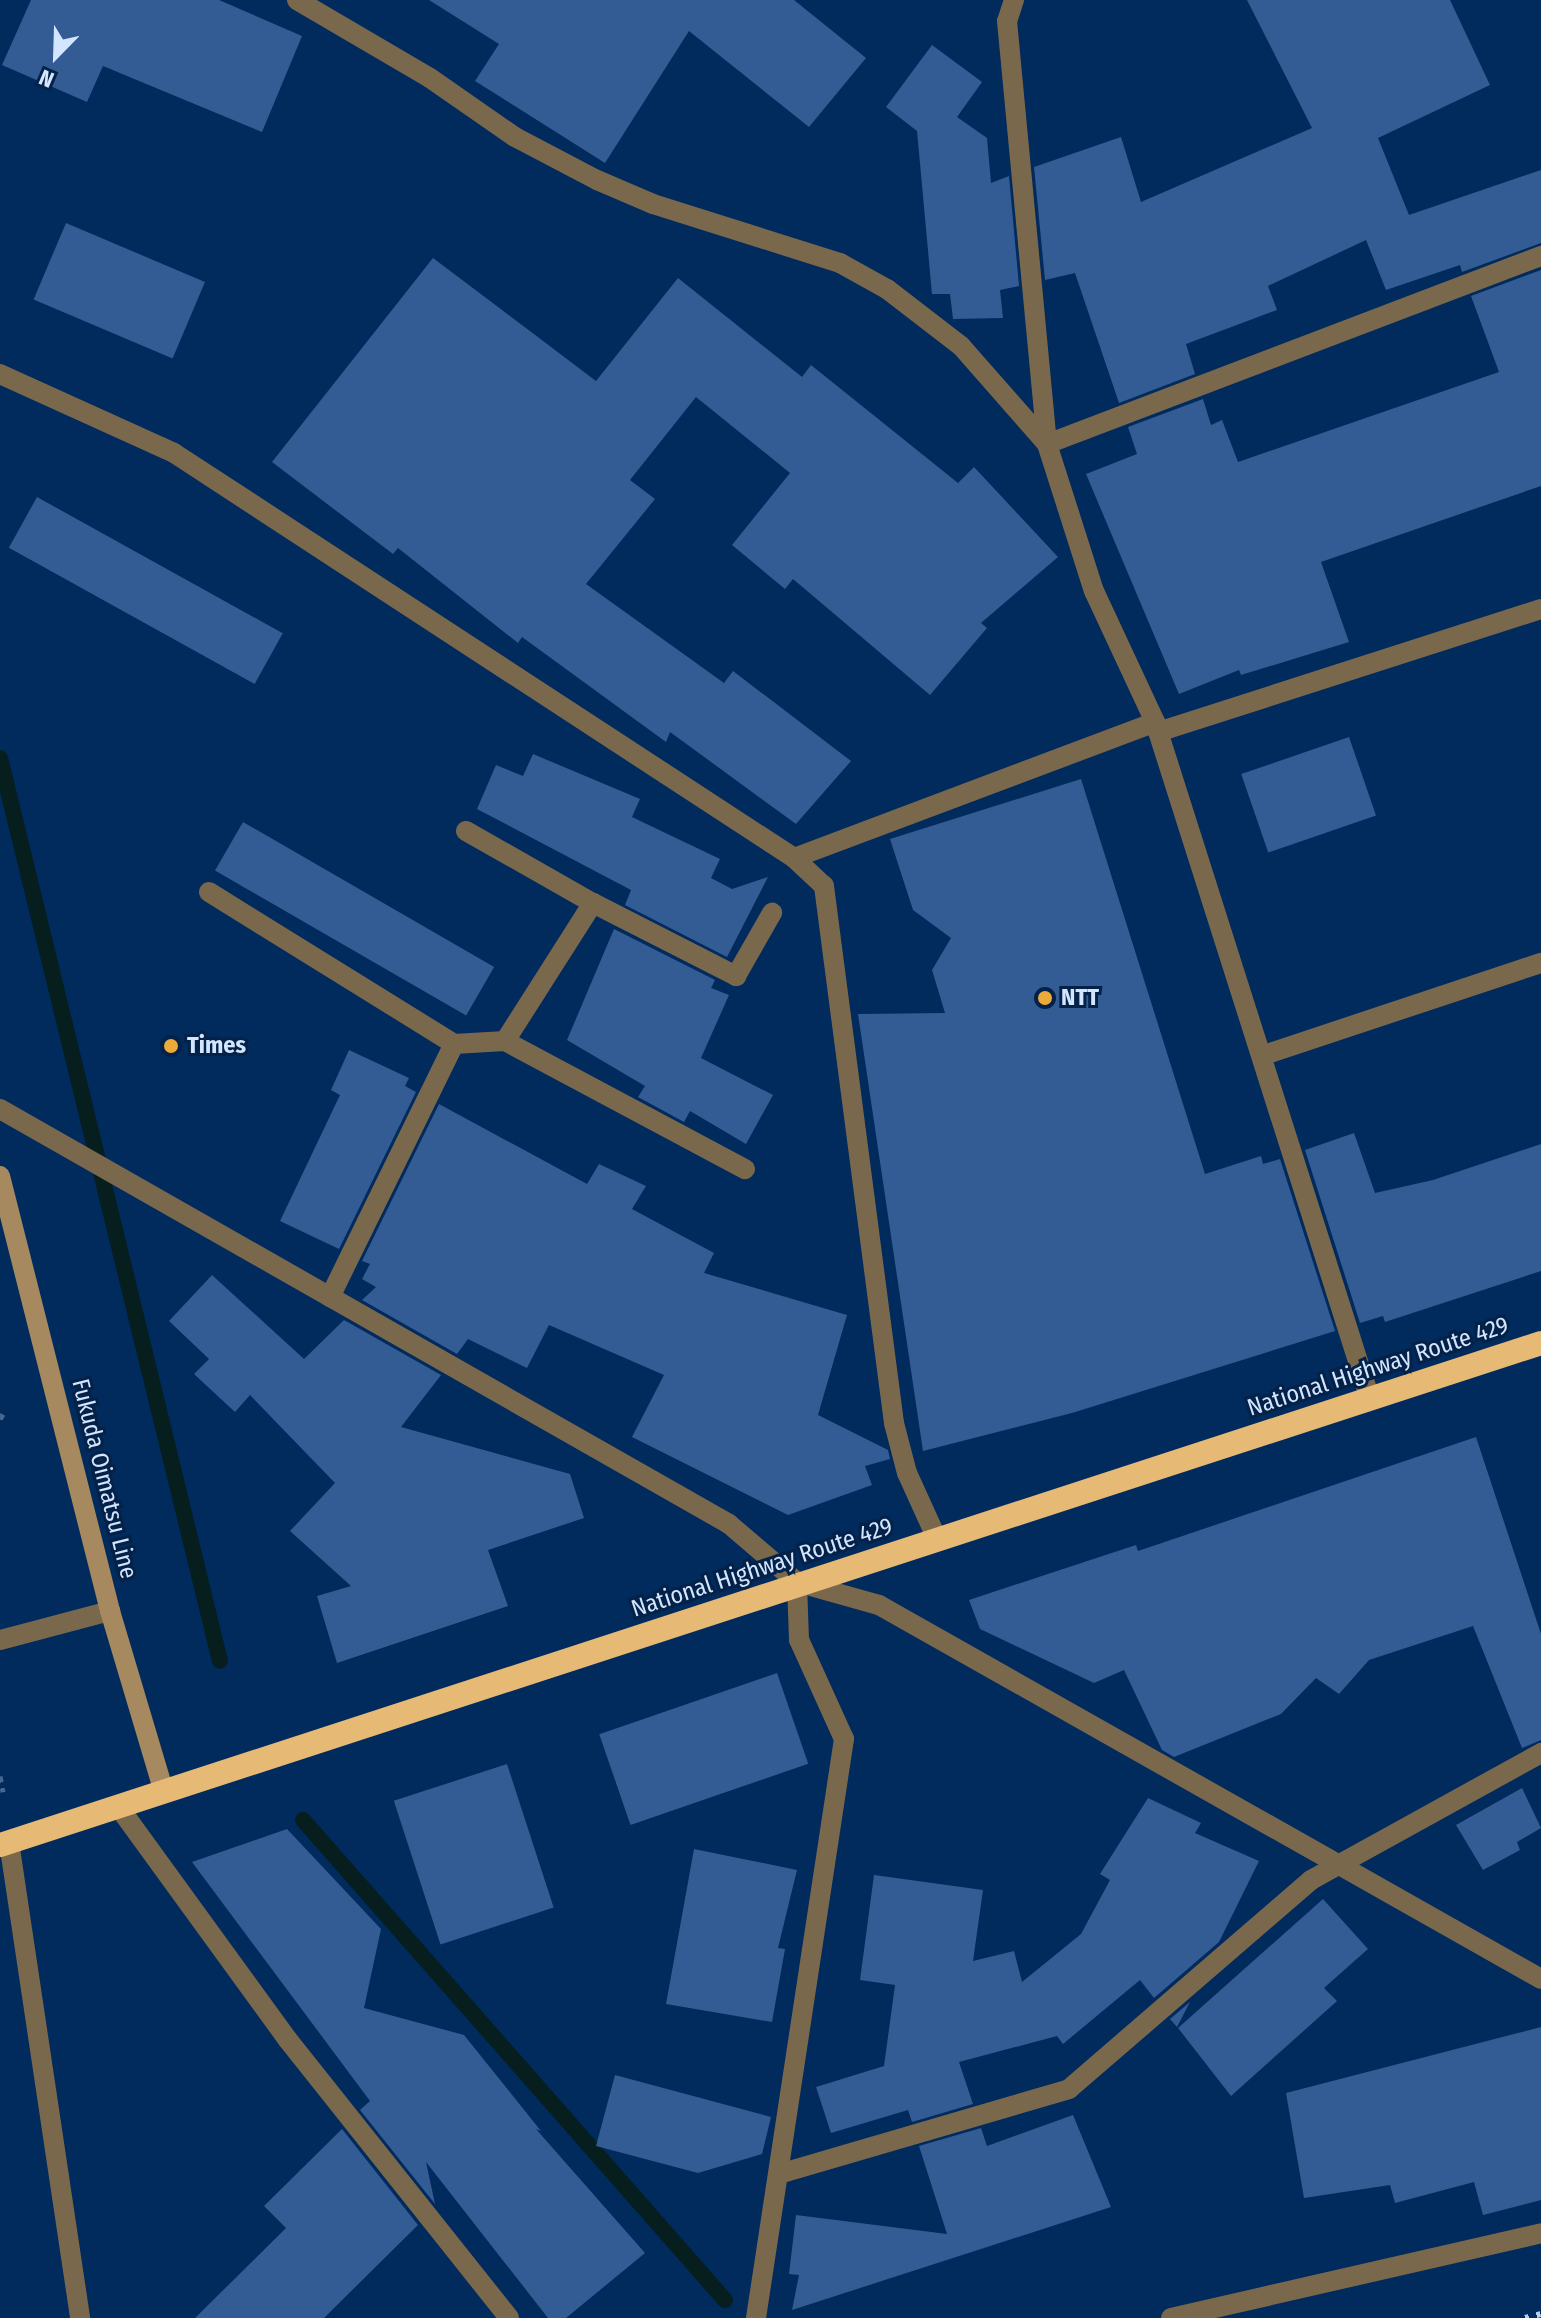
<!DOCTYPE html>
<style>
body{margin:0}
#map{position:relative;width:1541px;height:2318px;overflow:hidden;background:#012a5d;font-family:"Fira Sans Condensed",sans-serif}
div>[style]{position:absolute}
.stream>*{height:16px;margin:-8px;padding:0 8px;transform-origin:8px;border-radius:8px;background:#071e1f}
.building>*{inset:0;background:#345c94;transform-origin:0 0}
.path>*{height:5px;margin-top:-2.5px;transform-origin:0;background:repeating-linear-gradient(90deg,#456691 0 6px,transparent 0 12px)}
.street>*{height:20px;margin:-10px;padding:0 10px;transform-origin:10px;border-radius:10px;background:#7a684d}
.secondary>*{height:20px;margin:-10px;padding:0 10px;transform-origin:10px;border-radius:10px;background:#a6895e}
.highway>*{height:24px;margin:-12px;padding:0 12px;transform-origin:12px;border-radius:12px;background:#e6b975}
.rail>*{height:6px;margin-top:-3px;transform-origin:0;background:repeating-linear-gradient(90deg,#b9ceeb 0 4px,transparent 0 12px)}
.dots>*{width:22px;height:22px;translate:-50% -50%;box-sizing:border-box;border:4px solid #042148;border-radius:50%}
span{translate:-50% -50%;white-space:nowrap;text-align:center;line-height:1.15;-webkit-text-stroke:6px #042148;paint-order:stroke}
.poi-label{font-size:24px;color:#d3e5ff;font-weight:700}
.left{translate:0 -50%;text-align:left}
.street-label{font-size:24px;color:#d3e5ff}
.north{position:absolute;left:16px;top:16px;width:80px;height:80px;-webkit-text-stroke:6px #042148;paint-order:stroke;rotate:203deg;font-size:22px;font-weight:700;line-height:32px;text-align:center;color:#d3e5ff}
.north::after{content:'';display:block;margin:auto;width:28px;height:36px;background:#d3e5ff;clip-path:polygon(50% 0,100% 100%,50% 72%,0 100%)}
</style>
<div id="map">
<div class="stream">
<div style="left:0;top:758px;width:929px;rotate:76.31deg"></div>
<div style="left:303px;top:1820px;width:639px;rotate:48.68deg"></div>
</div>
<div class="building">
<div style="clip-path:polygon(31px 0,219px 0,302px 36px,262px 132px,103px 66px,87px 102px,2px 65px)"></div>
<div style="clip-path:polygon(429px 0,794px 0,866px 58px,809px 127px,689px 31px,605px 163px,475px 81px,499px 44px)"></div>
<div style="clip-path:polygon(1247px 0,1450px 0,1490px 85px,1378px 138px,1409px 215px,1541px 170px,1541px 243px,1462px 272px,1460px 265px,1386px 290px,1366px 240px,1268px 286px,1277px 310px,1186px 344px,1195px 374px,1119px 403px,1075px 273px,1045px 280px,1034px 167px,1121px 137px,1141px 202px,1312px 128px)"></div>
<div style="clip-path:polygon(932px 45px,982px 82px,957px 117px,987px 138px,991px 183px,1009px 176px,1019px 286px,1000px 290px,1003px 318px,953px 319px,950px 294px,932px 294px,917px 131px,886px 107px)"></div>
<div style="left:66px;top:223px;width:151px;height:83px;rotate:23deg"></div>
<div style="clip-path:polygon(433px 258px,596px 381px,678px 278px,802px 377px,811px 365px,958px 483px,974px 467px,1058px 557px,981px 623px,987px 628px,930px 695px,793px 579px,785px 589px,732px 545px,790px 473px,696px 397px,630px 480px,655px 499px,586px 584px,724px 683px,733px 671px,851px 761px,796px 824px,670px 732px,666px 742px,522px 637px,518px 643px,398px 548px,393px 554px,272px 462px)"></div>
<div style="clip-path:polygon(1541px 270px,1541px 486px,1321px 562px,1349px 642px,1241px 675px,1239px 670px,1179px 694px,1086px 474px,1137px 454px,1128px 427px,1203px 399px,1211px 425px,1222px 420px,1238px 462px,1499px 372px,1471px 296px)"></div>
<div style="left:37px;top:497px;width:281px;height:58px;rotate:29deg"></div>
<div style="left:1349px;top:737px;width:83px;height:114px;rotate:71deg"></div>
<div style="clip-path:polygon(533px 754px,640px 799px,632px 817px,720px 859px,711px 878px,732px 889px,768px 877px,727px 957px,625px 905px,631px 890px,477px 809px,496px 765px,523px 776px)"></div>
<div style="clip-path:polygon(1081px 779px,1205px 1174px,1261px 1156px,1263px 1164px,1280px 1159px,1335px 1331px,1072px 1413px,923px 1451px,858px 1014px,945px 1013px,932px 970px,951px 938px,913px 910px,890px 839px)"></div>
<div style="left:243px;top:822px;width:290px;height:56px;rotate:30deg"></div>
<div style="clip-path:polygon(614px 929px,715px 980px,711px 988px,729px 995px,701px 1058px,773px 1095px,746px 1144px,690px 1111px,684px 1122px,638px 1097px,645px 1086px,567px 1040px)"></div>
<div style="clip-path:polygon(349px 1050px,409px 1078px,405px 1086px,416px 1092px,339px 1249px,280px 1221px,340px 1095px,331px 1090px)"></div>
<div style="clip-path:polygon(439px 1104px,587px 1184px,599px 1164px,646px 1186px,632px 1209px,714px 1253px,704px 1273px,847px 1315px,818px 1415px,888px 1450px,890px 1459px,865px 1466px,872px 1485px,788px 1515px,632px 1437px,664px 1375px,549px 1325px,527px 1368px,468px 1339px,457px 1354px,362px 1300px,376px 1287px,362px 1279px,370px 1264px,362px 1261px)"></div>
<div style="clip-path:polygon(1354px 1133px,1375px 1193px,1433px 1180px,1541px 1144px,1541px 1271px,1385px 1322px,1383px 1316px,1360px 1323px,1305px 1150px)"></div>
<div style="clip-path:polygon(212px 1275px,304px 1359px,344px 1320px,441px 1375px,401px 1427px,570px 1474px,584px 1518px,488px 1550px,508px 1606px,337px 1663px,317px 1596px,351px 1586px,290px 1531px,335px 1483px,250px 1395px,235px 1412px,194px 1374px,209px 1359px,169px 1321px)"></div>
<div style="clip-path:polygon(1476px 1437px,1541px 1634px,1541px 1740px,1522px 1748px,1473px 1626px,1369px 1660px,1339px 1694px,1316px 1678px,1281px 1714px,1174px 1757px,1162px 1750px,1124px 1670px,1094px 1683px,980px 1629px,969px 1600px,1136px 1545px,1138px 1551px)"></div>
<div style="left:777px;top:1673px;width:96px;height:188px;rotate:71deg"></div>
<div style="left:507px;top:1764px;width:151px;height:119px;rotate:72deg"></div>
<div style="clip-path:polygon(1522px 1788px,1541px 1828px,1517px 1842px,1520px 1850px,1483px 1870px,1456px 1825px)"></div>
<div style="clip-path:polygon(1148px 1798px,1201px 1823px,1195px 1833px,1259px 1861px,1219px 1942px,1154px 1998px,1140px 1980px,1063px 2044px,1057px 2036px,959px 2062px,973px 2104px,912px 2122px,908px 2110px,831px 2133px,816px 2087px,884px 2066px,895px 1985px,860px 1980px,874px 1875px,983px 1890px,973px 1961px,1014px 1951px,1022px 1982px,1081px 1934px,1110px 1880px,1100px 1874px)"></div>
<div style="clip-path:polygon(287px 1829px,381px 1929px,364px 2008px,464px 2035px,541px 2131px,536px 2129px,645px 2253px,566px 2318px,548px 2318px,426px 2162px,435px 2204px,360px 2110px,370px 2101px,192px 1862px)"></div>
<div style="clip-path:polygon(694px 1849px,797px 1870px,778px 1948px,785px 1949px,772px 2022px,666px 2004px)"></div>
<div style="clip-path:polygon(1323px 1899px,1368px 1949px,1324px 1988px,1337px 2001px,1231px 2096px,1178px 2028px)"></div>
<div style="clip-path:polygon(1190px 2002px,1177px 2027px,1170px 2019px)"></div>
<div style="clip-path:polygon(1541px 2027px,1541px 2200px,1483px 2215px,1474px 2182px,1395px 2203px,1390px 2185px,1304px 2198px,1286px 2093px)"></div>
<div style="clip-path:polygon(615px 2075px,771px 2117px,762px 2154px,698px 2173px,596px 2146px)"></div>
<div style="clip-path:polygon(1073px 2115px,1111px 2207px,792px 2310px,799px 2275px,789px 2274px,796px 2215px,947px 2234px,919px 2146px,981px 2128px,987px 2146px)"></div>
<div style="clip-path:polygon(342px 2129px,418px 2225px,324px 2318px,195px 2318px,286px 2228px,264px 2206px)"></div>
</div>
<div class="path">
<div style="left:0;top:1419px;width:6px;rotate:-59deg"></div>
<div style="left:0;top:1776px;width:16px;rotate:79deg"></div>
</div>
<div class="street">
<div style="left:297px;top:0;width:154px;rotate:30.4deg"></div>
<div style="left:430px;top:78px;width:103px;rotate:34.8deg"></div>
<div style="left:515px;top:137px;width:93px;rotate:27.7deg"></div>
<div style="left:597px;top:180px;width:61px;rotate:23.2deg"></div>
<div style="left:653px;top:204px;width:196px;rotate:17.5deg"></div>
<div style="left:840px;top:263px;width:54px;rotate:29deg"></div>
<div style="left:887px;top:289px;width:93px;rotate:37.6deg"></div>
<div style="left:961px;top:346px;width:130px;rotate:48.7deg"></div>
<div style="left:1014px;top:0;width:22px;rotate:108deg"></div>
<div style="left:1007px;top:21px;width:425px;rotate:84.6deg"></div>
<div style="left:1047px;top:444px;width:154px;rotate:72.3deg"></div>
<div style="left:1094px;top:591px;width:145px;rotate:65deg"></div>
<div style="left:1155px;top:722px;width:710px;rotate:72.38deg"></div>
<div style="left:0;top:374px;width:191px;rotate:24.4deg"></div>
<div style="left:174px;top:453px;width:741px;rotate:33.15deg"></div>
<div style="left:1047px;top:444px;width:529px;rotate:-20.84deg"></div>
<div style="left:1158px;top:732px;width:402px;rotate:-17.8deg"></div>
<div style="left:466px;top:831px;width:146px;rotate:29.6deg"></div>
<div style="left:209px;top:892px;width:288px;rotate:31.8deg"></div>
<div style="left:505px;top:1041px;width:272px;rotate:28.1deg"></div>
<div style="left:1264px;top:1055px;width:292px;rotate:-18.4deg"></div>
<div style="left:0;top:1109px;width:839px;rotate:29.65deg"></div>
<div style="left:729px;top:1524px;width:89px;rotate:40.5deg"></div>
<div style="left:797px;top:1582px;width:85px;rotate:15.7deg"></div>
<div style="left:879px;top:1605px;width:760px;rotate:29.46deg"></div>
<div style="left:330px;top:1297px;width:282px;rotate:-63.9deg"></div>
<div style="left:454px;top:1044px;width:51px;rotate:-3.4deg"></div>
<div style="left:505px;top:1041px;width:164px;rotate:-57.5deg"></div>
<div style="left:593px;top:903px;width:161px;rotate:27deg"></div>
<div style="left:736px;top:976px;width:73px;rotate:-60.3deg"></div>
<div style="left:937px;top:1539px;width:72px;rotate:-114.4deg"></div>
<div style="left:907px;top:1473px;width:52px;rotate:-104.6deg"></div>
<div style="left:894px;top:1423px;width:542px;rotate:-97.43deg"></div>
<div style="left:824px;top:886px;width:41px;rotate:-137deg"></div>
<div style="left:794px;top:858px;width:386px;rotate:-20.6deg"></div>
<div style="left:0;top:1640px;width:114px;rotate:-14.8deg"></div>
<div style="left:118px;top:1806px;width:289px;rotate:54deg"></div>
<div style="left:288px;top:2040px;width:355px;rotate:51.5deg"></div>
<div style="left:9px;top:1842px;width:481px;rotate:81.5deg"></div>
<div style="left:779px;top:2174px;width:302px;rotate:-16.3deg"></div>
<div style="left:1069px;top:2089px;width:320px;rotate:-40.8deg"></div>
<div style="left:1311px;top:1880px;width:263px;rotate:-28.9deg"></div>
<div style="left:756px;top:2318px;width:586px;rotate:-81.36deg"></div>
<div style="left:844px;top:1739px;width:109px;rotate:-114.4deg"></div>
<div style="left:799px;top:1640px;width:58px;rotate:-92deg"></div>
<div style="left:1171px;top:2318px;width:380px;rotate:-12.9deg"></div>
</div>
<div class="secondary">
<div style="left:0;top:1176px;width:449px;rotate:75.8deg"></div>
<div style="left:110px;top:1611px;width:189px;rotate:73.4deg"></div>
</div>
<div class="highway">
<div style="left:0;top:1845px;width:1621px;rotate:-18.04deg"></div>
</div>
<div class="rail">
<div style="left:1525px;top:2318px;width:16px;rotate:-14deg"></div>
</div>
<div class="dots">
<div style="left:1045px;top:998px;background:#ebaa39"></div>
<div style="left:171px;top:1046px;background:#ebaa39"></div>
</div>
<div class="poi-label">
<span class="left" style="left:1061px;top:998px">NTT</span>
<span class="left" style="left:187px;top:1046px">Times</span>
</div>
<div class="street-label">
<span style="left:1378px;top:1367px;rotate:-18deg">National Highway Route 429</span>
<span style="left:104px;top:1479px;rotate:76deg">Fukuda Oimatsu Line</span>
<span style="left:762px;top:1568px;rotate:-18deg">National Highway Route 429</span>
</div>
<div class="north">N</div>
</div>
